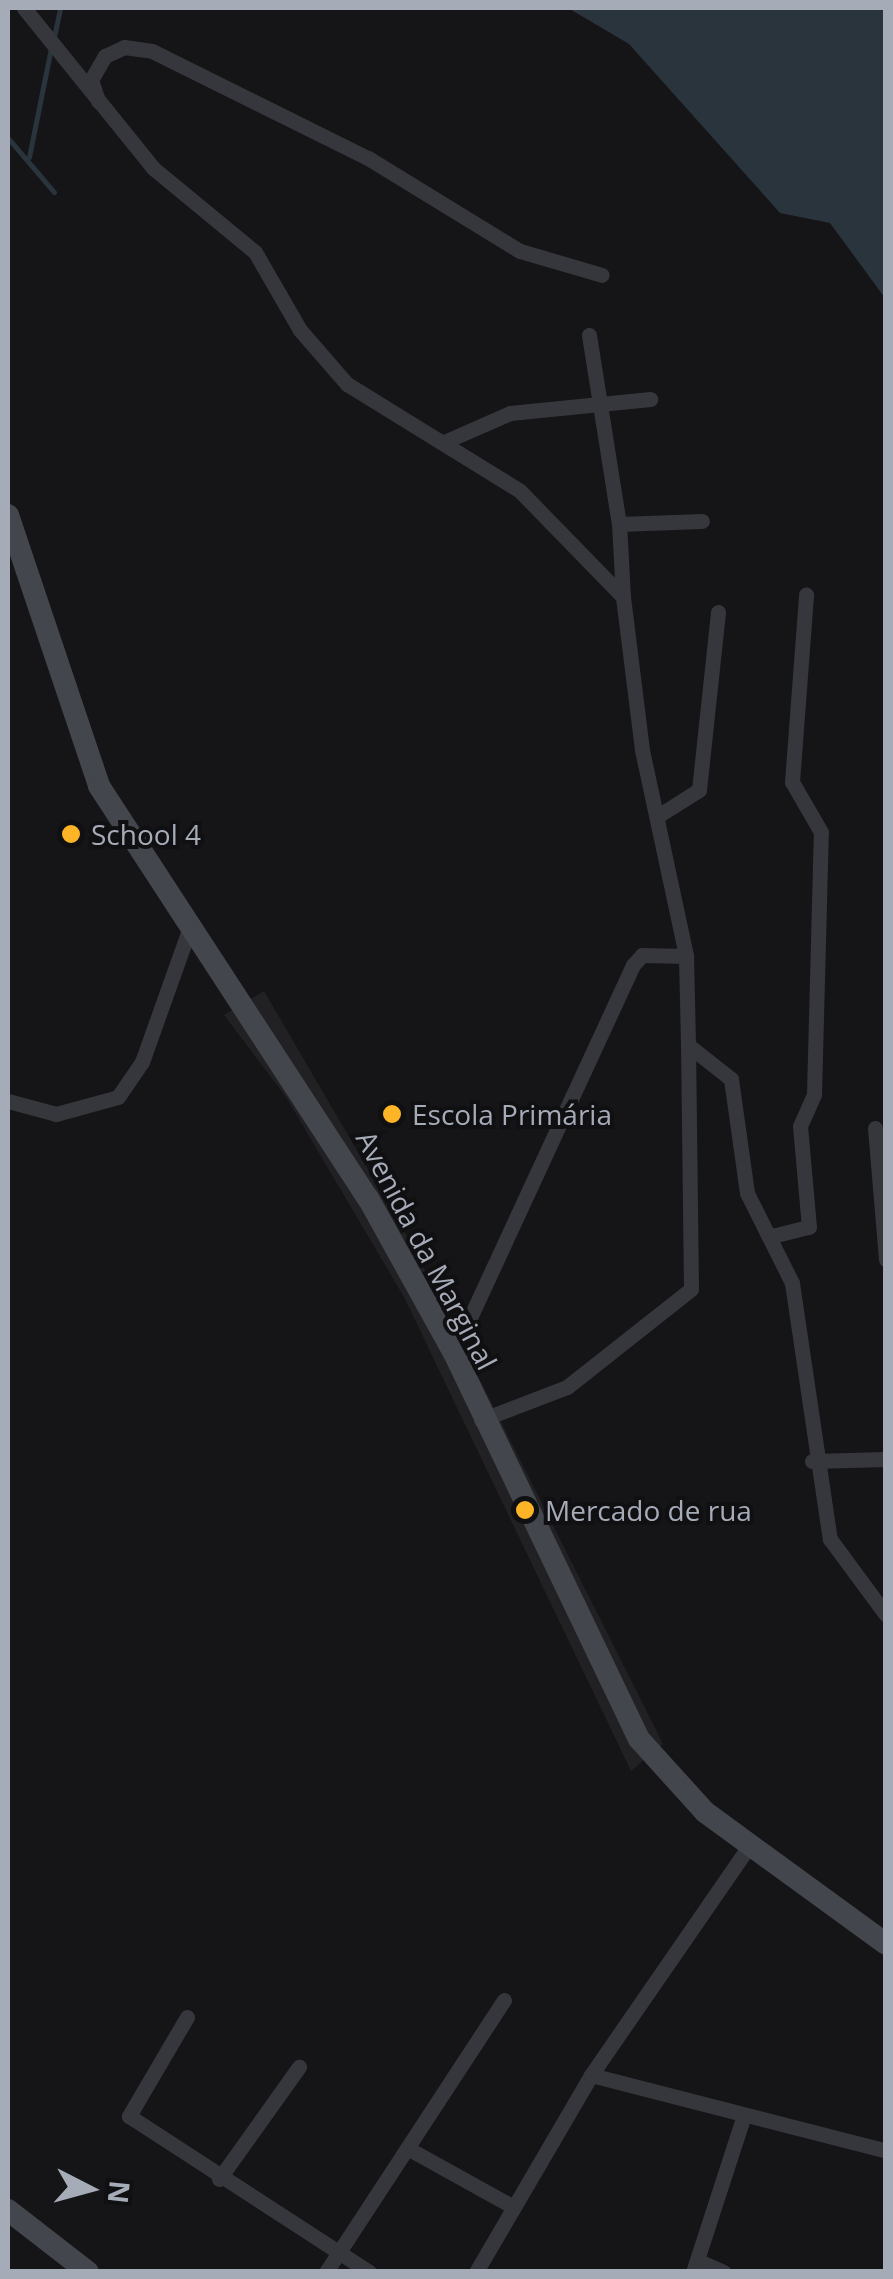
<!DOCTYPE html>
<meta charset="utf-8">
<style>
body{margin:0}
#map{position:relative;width:893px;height:2279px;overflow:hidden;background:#151517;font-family:"Open Sans",sans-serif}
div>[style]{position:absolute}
.built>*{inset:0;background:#212124}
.water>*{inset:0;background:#2a343c}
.stream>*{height:5px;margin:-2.5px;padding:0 2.5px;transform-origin:2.5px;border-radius:2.5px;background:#2a343c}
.street>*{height:15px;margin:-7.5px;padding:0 7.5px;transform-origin:7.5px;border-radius:7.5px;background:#36373c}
.secondary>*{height:22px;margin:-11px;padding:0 11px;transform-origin:11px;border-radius:11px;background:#43464c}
.dots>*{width:28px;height:28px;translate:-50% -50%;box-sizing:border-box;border:5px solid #101012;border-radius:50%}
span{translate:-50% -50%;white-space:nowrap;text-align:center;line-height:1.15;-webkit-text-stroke:8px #101012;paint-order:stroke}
.poi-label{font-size:28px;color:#a6abb8}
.left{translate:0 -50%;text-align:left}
.street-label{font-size:28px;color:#a6abb8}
.frame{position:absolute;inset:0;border:10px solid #a6abb8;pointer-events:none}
.north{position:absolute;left:40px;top:2139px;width:100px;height:100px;-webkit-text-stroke:8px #101012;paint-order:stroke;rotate:96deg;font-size:28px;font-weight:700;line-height:40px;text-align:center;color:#a6abb8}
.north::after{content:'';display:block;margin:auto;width:35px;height:45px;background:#a6abb8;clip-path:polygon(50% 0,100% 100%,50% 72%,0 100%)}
</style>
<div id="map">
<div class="built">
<div style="clip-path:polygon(264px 991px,411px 1243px,663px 1744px,631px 1771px,404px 1297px,286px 1097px,224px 1015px)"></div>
</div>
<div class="water">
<div style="clip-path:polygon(568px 8px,885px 8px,885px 298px,830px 223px,780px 213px,629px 44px)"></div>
</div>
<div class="stream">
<div style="left:54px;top:37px;width:30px;rotate:-78deg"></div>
<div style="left:8px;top:138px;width:71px;rotate:49.6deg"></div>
<div style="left:29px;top:157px;width:111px;rotate:-78.6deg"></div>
</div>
<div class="street">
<div style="left:24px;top:8px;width:206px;rotate:51.1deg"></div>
<div style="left:153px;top:168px;width:132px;rotate:39.5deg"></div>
<div style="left:255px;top:252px;width:90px;rotate:60deg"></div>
<div style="left:300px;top:330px;width:72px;rotate:49deg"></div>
<div style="left:347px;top:384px;width:203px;rotate:31.7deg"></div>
<div style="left:520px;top:491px;width:148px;rotate:45.8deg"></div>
<div style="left:623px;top:597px;width:154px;rotate:82.9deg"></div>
<div style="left:642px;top:750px;width:211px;rotate:77.9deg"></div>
<div style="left:686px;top:956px;width:44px;rotate:-178.7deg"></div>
<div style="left:642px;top:955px;width:13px;rotate:132deg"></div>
<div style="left:633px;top:965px;width:427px;rotate:114.8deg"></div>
<div style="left:98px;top:101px;width:22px;rotate:-108deg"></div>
<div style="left:91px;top:80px;width:28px;rotate:-60deg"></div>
<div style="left:105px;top:56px;width:21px;rotate:-25deg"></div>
<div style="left:124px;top:47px;width:28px;rotate:8deg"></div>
<div style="left:152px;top:51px;width:241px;rotate:26.4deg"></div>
<div style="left:368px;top:158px;width:178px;rotate:31.5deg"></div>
<div style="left:520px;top:251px;width:85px;rotate:16.3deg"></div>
<div style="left:589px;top:335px;width:191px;rotate:81deg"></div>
<div style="left:444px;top:442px;width:72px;rotate:-23.7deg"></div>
<div style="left:510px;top:413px;width:141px;rotate:-5.7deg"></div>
<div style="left:623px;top:597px;width:73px;rotate:-93.1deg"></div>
<div style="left:619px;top:524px;width:83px;rotate:-2.1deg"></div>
<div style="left:661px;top:814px;width:45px;rotate:-32.3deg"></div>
<div style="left:699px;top:790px;width:179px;rotate:-83.9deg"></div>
<div style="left:686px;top:956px;width:89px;rotate:88.7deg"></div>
<div style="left:688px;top:1045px;width:55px;rotate:38.3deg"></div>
<div style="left:731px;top:1079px;width:115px;rotate:82deg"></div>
<div style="left:747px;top:1193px;width:101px;rotate:63.4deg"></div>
<div style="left:792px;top:1283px;width:259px;rotate:81.6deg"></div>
<div style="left:830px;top:1539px;width:94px;rotate:53.6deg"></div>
<div style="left:8px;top:1101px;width:50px;rotate:15.2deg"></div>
<div style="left:56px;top:1114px;width:64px;rotate:-15.3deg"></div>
<div style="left:118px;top:1097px;width:42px;rotate:-55.6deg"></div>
<div style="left:142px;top:1062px;width:140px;rotate:-70.4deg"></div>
<div style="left:875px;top:1128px;width:132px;rotate:85.2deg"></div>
<div style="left:772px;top:1236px;width:38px;rotate:-14deg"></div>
<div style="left:809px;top:1227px;width:101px;rotate:-95.1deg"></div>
<div style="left:800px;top:1126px;width:35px;rotate:-66deg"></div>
<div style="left:814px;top:1094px;width:262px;rotate:-88.5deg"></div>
<div style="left:821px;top:832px;width:58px;rotate:-120.1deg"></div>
<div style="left:792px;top:782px;width:188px;rotate:-85.7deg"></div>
<div style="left:481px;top:1420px;width:92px;rotate:-21deg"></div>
<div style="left:567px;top:1387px;width:158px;rotate:-38.3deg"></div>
<div style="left:691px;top:1289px;width:244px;rotate:-90.7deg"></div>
<div style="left:812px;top:1461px;width:74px;rotate:-1.5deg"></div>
<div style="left:187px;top:2017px;width:115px;rotate:120.4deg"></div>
<div style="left:129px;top:2116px;width:286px;rotate:33deg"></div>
<div style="left:591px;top:2075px;width:278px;rotate:-55.4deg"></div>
<div style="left:409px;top:2149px;width:118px;rotate:29deg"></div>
<div style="left:219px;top:2179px;width:138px;rotate:-54.5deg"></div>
<div style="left:699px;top:2261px;width:27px;rotate:24deg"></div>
<div style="left:326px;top:2272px;width:325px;rotate:-56.8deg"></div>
<div style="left:476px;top:2272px;width:228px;rotate:-59.7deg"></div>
<div style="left:591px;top:2075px;width:305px;rotate:14.4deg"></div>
<div style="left:693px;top:2272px;width:165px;rotate:-72deg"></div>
</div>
<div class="secondary">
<div style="left:8px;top:515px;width:286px;rotate:71.4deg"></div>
<div style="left:99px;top:786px;width:492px;rotate:56.9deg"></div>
<div style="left:368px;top:1198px;width:177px;rotate:61deg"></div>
<div style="left:454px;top:1353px;width:428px;rotate:64.4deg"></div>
<div style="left:639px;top:1739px;width:98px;rotate:47.9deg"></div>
<div style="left:705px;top:1812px;width:224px;rotate:36.1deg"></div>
<div style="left:8px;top:2210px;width:101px;rotate:37.8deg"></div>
</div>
<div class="dots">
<div style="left:71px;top:834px;background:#fdb527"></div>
<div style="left:392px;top:1114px;background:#fdb527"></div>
<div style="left:525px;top:1510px;background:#fdb527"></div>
</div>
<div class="poi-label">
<span class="left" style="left:91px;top:834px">School 4</span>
<span class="left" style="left:412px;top:1114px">Escola Primária</span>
<span class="left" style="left:545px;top:1510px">Mercado de rua</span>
</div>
<div class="street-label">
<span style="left:427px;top:1250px;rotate:62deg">Avenida da Marginal</span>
</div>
<div class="frame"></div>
<div class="north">N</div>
</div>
